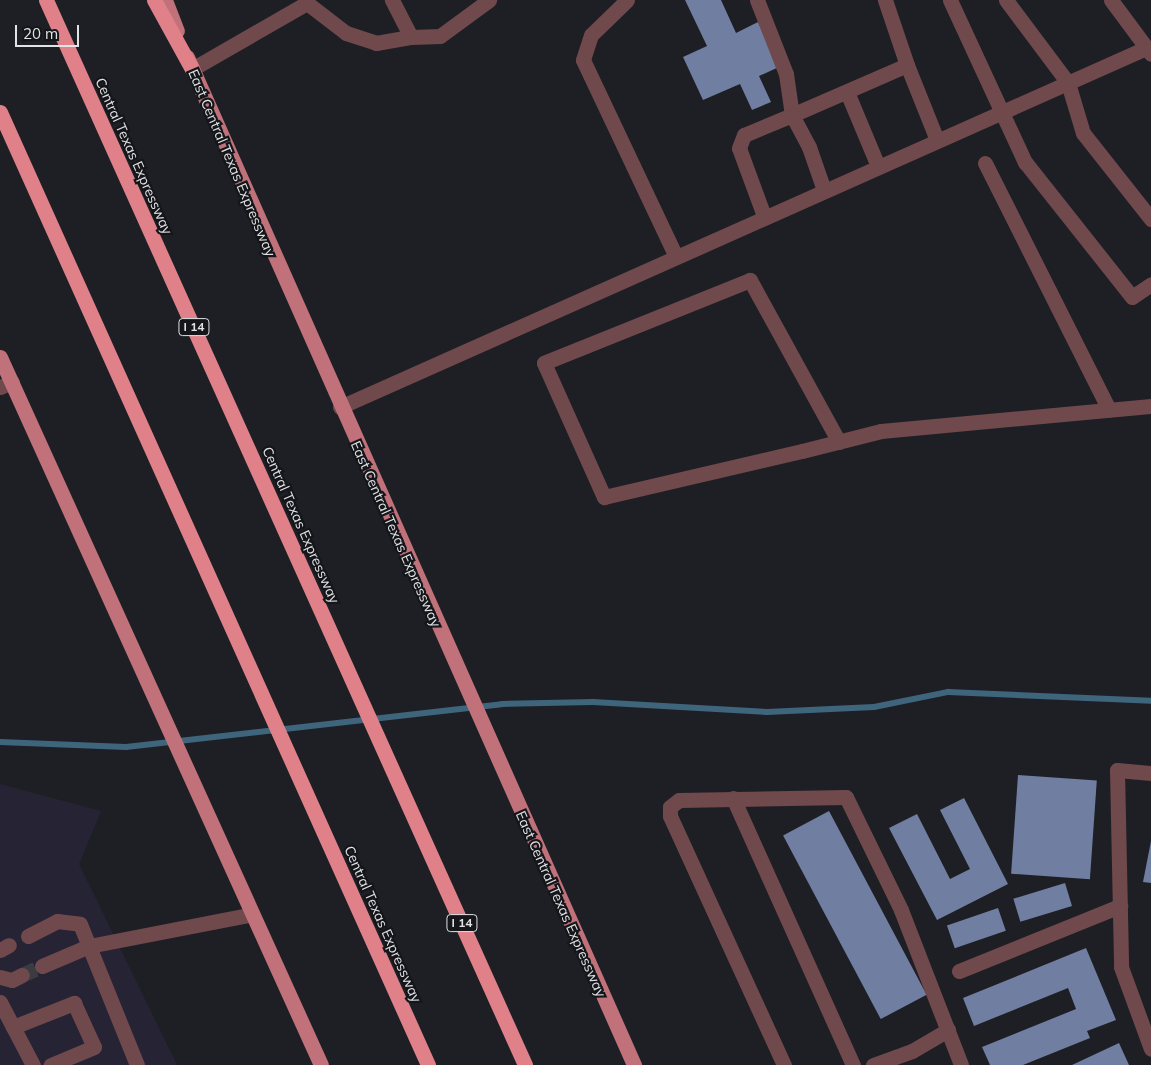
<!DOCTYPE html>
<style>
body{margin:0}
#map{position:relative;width:1151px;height:1065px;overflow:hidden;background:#1d1f24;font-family:Mulish,sans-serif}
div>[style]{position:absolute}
.commercial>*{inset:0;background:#262434}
.stream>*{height:6px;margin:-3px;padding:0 3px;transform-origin:3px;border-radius:3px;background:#3e657c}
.building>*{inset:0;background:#707ea1;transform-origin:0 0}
.minor-tunnel>*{height:15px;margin-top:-7.5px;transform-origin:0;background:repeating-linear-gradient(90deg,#3b3c41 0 15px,transparent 0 23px)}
.minor>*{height:15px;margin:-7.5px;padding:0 7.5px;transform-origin:7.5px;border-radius:7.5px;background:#70494c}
.major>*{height:15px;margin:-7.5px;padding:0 7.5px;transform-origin:7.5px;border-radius:7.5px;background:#c07179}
.highway>*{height:15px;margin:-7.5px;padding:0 7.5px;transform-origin:7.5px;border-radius:7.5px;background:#e0818a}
span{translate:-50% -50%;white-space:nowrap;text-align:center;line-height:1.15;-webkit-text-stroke:4.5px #14161a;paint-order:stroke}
.shield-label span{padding:1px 4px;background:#14161a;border:1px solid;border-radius:4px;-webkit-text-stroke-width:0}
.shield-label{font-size:12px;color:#e2e3e7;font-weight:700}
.street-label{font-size:14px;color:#e2e3e7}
.scale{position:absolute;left:15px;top:25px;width:64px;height:22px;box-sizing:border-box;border:2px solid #e2e3e7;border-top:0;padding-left:6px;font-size:15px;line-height:18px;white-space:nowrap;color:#e2e3e7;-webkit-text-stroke:4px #14161a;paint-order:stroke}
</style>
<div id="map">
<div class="commercial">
<div style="clip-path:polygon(0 784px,101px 811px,79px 864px,177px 1065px,0 1065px)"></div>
</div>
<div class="stream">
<div style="left:0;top:742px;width:126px;rotate:2.3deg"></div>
<div style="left:126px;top:747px;width:378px;rotate:-6.5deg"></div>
<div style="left:502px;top:704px;width:91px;rotate:-1.3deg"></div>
<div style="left:593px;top:702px;width:174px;rotate:3.3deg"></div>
<div style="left:767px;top:712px;width:107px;rotate:-2.7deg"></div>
<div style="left:874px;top:707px;width:76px;rotate:-11.5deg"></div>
<div style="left:948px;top:692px;width:203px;rotate:2.5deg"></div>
</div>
<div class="building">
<div style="clip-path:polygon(685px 0,721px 0,736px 33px,758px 22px,779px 67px,759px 76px,771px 102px,752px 110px,740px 84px,703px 100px,683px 57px,707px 46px)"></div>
<div style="left:1018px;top:775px;width:79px;height:99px;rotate:4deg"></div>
<div style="clip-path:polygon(964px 798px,1008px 884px,937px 920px,889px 828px,917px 814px,950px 879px,970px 869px,940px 810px)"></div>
<div style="left:829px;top:811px;width:208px;height:52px;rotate:62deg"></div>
<div style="clip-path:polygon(1151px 841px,1151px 883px,1143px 882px)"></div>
<div style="left:1065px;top:883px;width:24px;height:54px;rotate:73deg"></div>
<div style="left:998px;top:908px;width:24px;height:54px;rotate:71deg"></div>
<div style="clip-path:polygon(1086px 948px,1116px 1020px,1087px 1031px,1090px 1038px,1023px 1065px,990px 1065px,982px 1047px,1076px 1009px,1068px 988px,974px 1026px,963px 998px)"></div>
<div style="clip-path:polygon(1119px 1043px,1129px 1065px,1072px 1065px)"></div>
</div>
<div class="minor-tunnel">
<div style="left:22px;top:975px;width:22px;rotate:-24deg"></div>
</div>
<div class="minor">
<div style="left:627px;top:0;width:50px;rotate:135.8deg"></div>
<div style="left:591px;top:35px;width:26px;rotate:108deg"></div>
<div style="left:583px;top:60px;width:216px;rotate:64.7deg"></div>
<div style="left:757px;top:0;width:79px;rotate:68.6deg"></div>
<div style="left:786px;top:74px;width:41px;rotate:81.7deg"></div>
<div style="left:792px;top:115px;width:125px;rotate:-23.5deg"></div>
<div style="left:907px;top:65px;width:69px;rotate:-108.7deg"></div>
<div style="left:950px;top:0;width:179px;rotate:65.2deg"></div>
<div style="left:1025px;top:162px;width:172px;rotate:51.6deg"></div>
<div style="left:1132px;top:297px;width:23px;rotate:-34deg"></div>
<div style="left:1006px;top:0;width:104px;rotate:53.2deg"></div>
<div style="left:1068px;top:83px;width:52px;rotate:73.3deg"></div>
<div style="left:1083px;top:133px;width:110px;rotate:51.7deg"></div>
<div style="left:1111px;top:0;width:67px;rotate:53.5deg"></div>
<div style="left:411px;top:37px;width:29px;rotate:-2deg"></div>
<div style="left:440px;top:36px;width:61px;rotate:-36.3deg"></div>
<div style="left:907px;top:65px;width:81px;rotate:68.2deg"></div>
<div style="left:192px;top:69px;width:133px;rotate:-29.9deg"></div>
<div style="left:307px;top:3px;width:49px;rotate:37.6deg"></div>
<div style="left:346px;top:33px;width:32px;rotate:18deg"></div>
<div style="left:376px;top:43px;width:36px;rotate:-10deg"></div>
<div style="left:411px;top:37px;width:42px;rotate:-117.2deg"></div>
<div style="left:847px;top:92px;width:80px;rotate:67.3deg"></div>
<div style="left:985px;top:163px;width:276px;rotate:63.3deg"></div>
<div style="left:764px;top:216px;width:72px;rotate:-110.2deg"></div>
<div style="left:739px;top:148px;width:14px;rotate:-69deg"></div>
<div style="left:744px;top:135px;width:52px;rotate:-22.6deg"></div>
<div style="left:792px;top:115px;width:36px;rotate:62deg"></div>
<div style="left:809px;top:147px;width:46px;rotate:70.8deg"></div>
<div style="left:0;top:387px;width:13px;rotate:-23deg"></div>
<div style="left:340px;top:407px;width:882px;rotate:-24.01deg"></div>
<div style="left:839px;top:442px;width:185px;rotate:-118.8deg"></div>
<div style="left:750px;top:280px;width:222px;rotate:158.1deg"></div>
<div style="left:544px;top:363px;width:147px;rotate:65.9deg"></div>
<div style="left:604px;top:497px;width:203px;rotate:-13.1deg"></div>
<div style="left:802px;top:451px;width:81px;rotate:-14.2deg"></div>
<div style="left:881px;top:431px;width:271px;rotate:-5.3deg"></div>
<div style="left:1151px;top:773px;width:34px;rotate:-175deg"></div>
<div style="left:1117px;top:770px;width:197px;rotate:88.8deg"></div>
<div style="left:1121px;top:967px;width:87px;rotate:69.9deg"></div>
<div style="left:733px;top:798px;width:293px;rotate:65.8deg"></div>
<div style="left:28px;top:936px;width:33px;rotate:-27deg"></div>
<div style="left:57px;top:921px;width:23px;rotate:7deg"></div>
<div style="left:80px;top:924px;width:152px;rotate:68deg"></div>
<div style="left:0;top:950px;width:10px;rotate:-29deg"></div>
<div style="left:42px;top:966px;width:51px;rotate:-23.1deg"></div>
<div style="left:89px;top:946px;width:163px;rotate:-11deg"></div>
<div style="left:959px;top:971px;width:174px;rotate:-22deg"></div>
<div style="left:0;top:977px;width:12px;rotate:14deg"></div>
<div style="left:12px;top:980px;width:11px;rotate:-27deg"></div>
<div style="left:0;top:1002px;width:71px;rotate:62.4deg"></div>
<div style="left:13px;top:1027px;width:66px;rotate:-21.5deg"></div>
<div style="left:74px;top:1003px;width:48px;rotate:65.6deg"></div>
<div style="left:94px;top:1047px;width:47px;rotate:157.3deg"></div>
<div style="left:784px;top:1065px;width:274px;rotate:-114.6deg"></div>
<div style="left:670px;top:816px;width:9px;rotate:-90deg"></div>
<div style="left:670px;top:807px;width:11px;rotate:-38deg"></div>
<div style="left:679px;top:800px;width:167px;rotate:-1deg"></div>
<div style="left:846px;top:797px;width:126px;rotate:64deg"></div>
<div style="left:901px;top:910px;width:166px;rotate:68.8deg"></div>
<div style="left:873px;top:1065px;width:41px;rotate:-19.7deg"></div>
<div style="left:912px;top:1051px;width:42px;rotate:-30.3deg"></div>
</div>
<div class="major">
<div style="left:165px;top:0;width:33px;rotate:69deg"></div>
<div style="left:187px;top:57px;width:1103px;rotate:66.08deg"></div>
<div style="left:0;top:357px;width:777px;rotate:65.61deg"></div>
</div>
<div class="highway">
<div style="left:46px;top:0;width:1168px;rotate:65.78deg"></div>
<div style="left:154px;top:0;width:79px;rotate:61.2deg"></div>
<div style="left:0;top:112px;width:1045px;rotate:65.81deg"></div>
</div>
<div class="shield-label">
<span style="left:194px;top:327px">I 14</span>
<span style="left:462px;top:923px">I 14</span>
</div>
<div class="street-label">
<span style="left:134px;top:156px;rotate:66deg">Central Texas Expressway</span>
<span style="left:232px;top:163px;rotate:67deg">East Central Texas Expressway</span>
<span style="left:301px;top:525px;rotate:66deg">Central Texas Expressway</span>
<span style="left:396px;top:534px;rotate:66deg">East Central Texas Expressway</span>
<span style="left:561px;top:904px;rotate:66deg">East Central Texas Expressway</span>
<span style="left:383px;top:924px;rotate:66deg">Central Texas Expressway</span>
</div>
<div class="scale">20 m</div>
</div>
